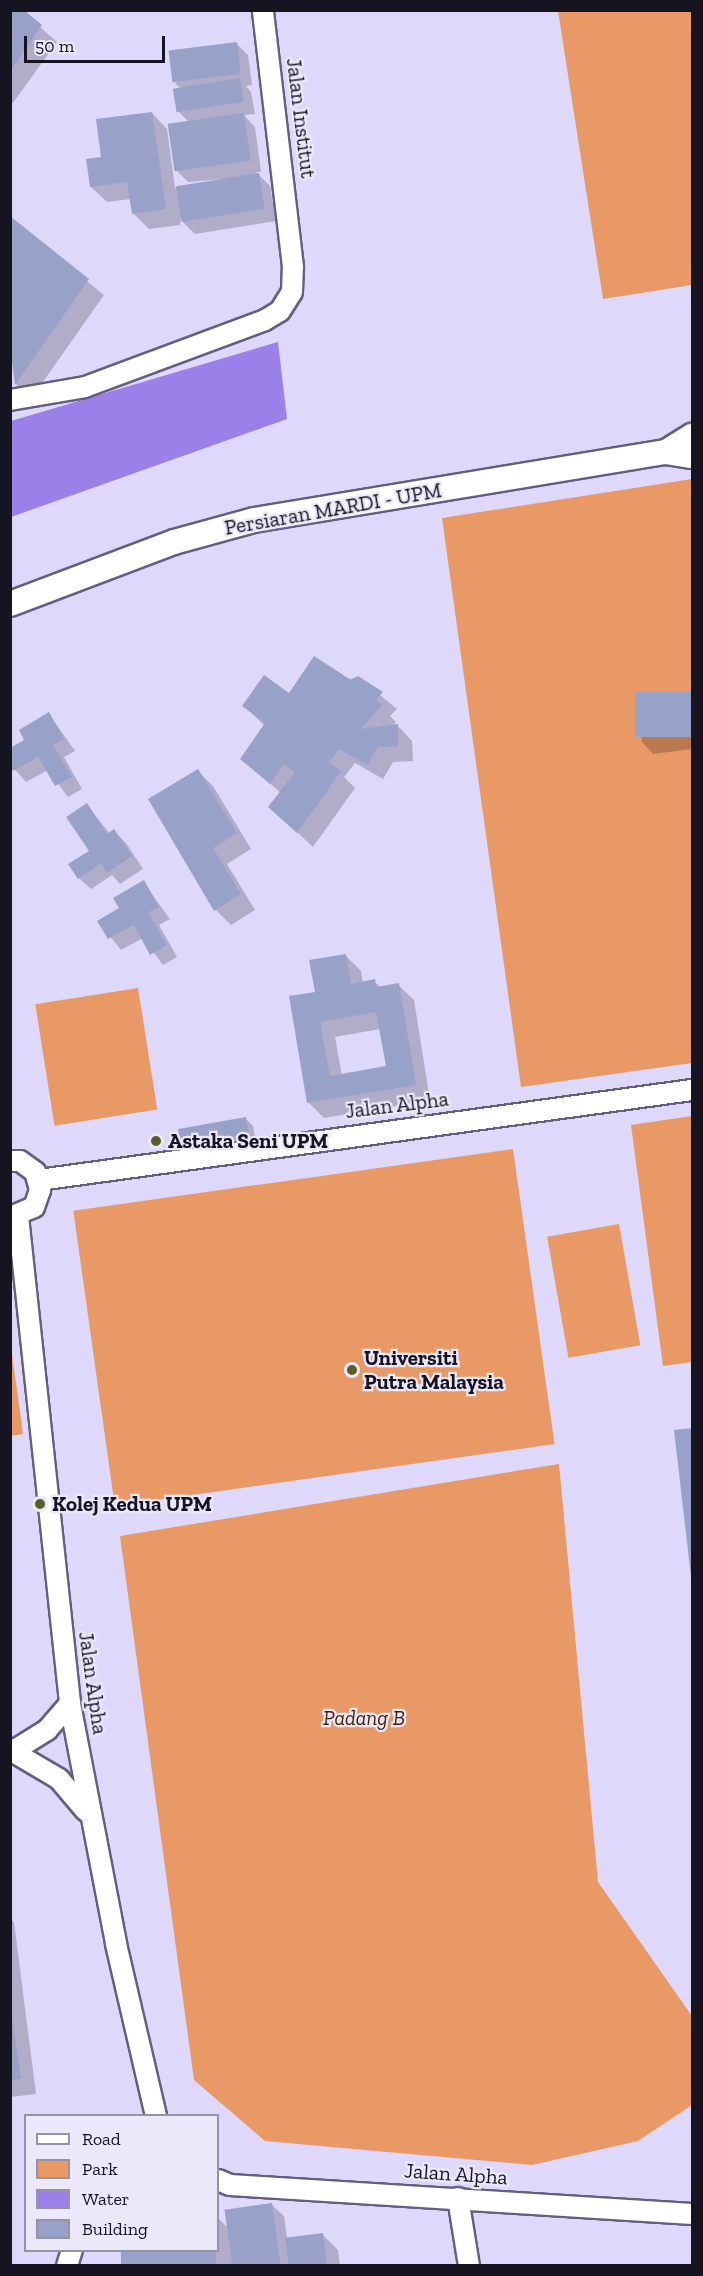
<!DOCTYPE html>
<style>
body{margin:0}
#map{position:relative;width:703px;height:2276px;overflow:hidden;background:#ded8fb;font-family:"Zilla Slab",serif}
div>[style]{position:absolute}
.green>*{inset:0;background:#e89965;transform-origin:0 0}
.water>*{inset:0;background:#9b80ea}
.shadow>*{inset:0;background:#0003}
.building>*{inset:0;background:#98a2c9;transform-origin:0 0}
.roads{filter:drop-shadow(2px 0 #655d82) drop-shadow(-2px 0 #655d82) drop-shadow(0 2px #655d82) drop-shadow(0 -2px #655d82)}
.minor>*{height:20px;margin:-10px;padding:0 10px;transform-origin:10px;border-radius:10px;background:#fff}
.tertiary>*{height:24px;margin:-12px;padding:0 12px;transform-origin:12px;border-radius:12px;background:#fff}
.dots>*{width:16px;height:16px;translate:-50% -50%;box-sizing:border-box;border:3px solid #ebe8f9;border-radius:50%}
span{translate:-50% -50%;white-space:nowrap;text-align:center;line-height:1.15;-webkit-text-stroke:4.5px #ebe8f9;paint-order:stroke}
.street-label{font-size:21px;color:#171422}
.poi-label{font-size:21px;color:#171422;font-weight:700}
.left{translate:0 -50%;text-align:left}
.park-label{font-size:21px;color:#451e00;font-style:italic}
.frame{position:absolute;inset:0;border:12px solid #171422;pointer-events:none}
.legend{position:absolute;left:24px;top:2114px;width:195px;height:138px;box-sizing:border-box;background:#ebe8f9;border:2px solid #9693a3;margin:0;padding:8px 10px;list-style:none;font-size:18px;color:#171422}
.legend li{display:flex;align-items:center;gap:12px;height:30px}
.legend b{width:30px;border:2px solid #9693a3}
.scale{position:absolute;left:24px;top:36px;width:141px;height:27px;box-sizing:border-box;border:3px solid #171422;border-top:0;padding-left:8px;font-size:18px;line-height:21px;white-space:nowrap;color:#171422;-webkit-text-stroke:4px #ebe8f9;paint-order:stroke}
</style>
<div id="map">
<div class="green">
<div style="clip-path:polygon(558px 11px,692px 11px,692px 285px,603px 299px)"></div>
<div style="clip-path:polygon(692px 479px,692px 1063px,521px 1087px,442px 518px)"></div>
<div style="left:138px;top:988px;width:123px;height:104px;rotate:81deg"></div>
<div style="clip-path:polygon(692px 1116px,692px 1362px,663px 1366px,631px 1125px)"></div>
<div style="left:513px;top:1149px;width:298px;height:444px;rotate:82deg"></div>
<div style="left:619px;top:1224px;width:123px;height:73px;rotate:80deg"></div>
<div style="clip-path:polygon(12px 1354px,23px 1434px,11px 1436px,10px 1355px)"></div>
<div style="clip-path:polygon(559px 1464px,598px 1882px,692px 2016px,692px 2105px,638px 2141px,532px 2165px,265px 2141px,194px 2080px,120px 1536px)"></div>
</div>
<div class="water">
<div style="clip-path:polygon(278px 342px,287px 419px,11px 517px,11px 421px)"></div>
</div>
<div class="shadow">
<div style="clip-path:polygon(10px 10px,21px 10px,57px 42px,10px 107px)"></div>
<div style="clip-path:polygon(236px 43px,248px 55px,252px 85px,246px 86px,251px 92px,255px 114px,244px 115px,255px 127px,261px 172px,256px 172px,270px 186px,276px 221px,195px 234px,183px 222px,182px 214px,180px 225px,149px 229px,133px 213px,131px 199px,107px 202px,91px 187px,103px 159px,152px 113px,167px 129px,175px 188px,246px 177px,188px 182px,176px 170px,190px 123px,178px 111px,180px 88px,175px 83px)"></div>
<div style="clip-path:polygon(10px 218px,104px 295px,31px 399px,16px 384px,12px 347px)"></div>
<div style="clip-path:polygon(358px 677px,397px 709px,390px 716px,396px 722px,392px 726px,397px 725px,412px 741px,413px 761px,393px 762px,383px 779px,355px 763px,344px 777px,355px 788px,313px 847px,270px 807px,281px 793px,242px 759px,265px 726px,244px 706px)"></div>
<div style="clip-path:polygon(692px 694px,692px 749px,653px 754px,642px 742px,636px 701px)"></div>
<div style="clip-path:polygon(49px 714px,75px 751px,64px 757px,82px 789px,68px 797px,48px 770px,26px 782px,10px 764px)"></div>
<div style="clip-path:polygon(198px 771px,213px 786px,251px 849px,227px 864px,255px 910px,231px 925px,216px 910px)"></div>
<div style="clip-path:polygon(87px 805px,110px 834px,114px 831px,126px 843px,143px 869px,120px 884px,112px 875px,91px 889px,79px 878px,91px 851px)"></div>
<div style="clip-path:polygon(143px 882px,170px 919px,159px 925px,177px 957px,163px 965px,143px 938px,121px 950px,99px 922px,121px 909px)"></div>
<div style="clip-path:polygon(evenodd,346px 956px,361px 971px,363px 983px,374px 981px,381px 988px,398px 985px,414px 1000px,430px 1100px,324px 1118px,308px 1102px,316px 993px,346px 956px,380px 1029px,387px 1067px,342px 1076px,335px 1037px,380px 1029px)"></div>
<div style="clip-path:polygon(246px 1119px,253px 1126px,256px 1141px,190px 1151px,182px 1143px)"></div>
<div style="clip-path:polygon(692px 1430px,692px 1576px,675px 1432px)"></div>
<div style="clip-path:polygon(10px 1918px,14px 1922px,36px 2094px,10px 2097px)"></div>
<div style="clip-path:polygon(272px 2205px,284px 2216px,287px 2238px,323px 2235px,338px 2250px,340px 2266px,234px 2266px,233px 2262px,231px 2266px,124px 2266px,120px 2250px,218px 2250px,218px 2218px,229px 2229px)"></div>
</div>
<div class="building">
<div style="clip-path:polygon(10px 10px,24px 10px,42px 25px,10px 71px)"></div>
<div style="left:237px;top:42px;width:32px;height:69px;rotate:83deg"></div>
<div style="left:240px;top:78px;width:24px;height:68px;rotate:81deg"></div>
<div style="clip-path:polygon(152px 112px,166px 209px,132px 214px,127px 182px,90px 187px,86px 159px,101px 157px,96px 119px)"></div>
<div style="left:244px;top:113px;width:48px;height:77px;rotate:82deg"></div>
<div style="left:259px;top:173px;width:36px;height:84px;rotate:81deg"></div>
<div style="clip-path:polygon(10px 216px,89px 279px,15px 385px,10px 346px)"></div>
<div style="clip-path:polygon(314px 656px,351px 680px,358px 676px,383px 692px,376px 700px,382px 705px,361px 729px,398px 724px,398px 746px,378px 747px,367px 765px,339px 749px,329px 762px,341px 771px,297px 833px,268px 807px,295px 772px,284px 764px,270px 784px,240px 759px,265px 723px,242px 706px,264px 675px,289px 693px)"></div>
<div style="left:692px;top:692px;width:45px;height:57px;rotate:90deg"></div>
<div style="clip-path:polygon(49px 712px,64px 739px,53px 745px,72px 777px,55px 786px,38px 757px,13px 771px,10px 767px,10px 748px,24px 740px,19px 730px)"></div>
<div style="clip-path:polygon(198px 769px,237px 833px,213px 848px,241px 894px,214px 911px,148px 799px)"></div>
<div style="clip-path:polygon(87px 803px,107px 834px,114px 829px,132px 856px,107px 873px,101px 863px,78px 879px,68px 864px,89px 851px,66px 817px)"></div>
<div style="clip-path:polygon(144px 880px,159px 907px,148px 913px,167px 945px,150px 955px,134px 925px,108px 939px,97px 921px,119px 908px,113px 898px)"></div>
<div style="clip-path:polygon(evenodd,346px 954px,351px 984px,375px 979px,376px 987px,399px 983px,416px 1085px,307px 1103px,289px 996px,315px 992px,309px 960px,346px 954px,376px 1012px,386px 1066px,330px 1076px,320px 1022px,376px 1012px)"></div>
<div style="left:246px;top:1117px;width:17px;height:69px;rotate:80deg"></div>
<div style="clip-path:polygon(692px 1428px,692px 1577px,691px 1577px,674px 1430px)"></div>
<div style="clip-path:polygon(10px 2004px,21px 2079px,10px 2080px)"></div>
<div style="left:272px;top:2203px;width:64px;height:48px;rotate:82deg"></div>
<div style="left:323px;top:2233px;width:33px;height:38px;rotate:83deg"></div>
<div style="left:121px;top:2250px;width:95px;height:16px"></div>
</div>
<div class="roads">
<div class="minor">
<div style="left:10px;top:400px;width:76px;rotate:-9.8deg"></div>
<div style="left:85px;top:387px;width:192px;rotate:-20.4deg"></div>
<div style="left:265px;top:320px;width:17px;rotate:-31deg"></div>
<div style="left:280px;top:311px;width:22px;rotate:-58deg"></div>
<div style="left:292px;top:292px;width:25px;rotate:-88deg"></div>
<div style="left:293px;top:267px;width:259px;rotate:-96.7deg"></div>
<div style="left:10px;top:1161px;width:10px"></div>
<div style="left:20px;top:1161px;width:19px;rotate:36deg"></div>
<div style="left:35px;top:1172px;width:19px;rotate:74deg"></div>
<div style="left:40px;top:1190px;width:18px;rotate:109deg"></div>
<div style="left:34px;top:1207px;width:26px;rotate:157deg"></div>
<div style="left:39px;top:1180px;width:659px;rotate:-7.85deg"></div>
<div style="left:18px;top:1216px;width:491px;rotate:83.9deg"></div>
<div style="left:70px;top:1704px;width:244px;rotate:79.1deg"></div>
<div style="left:116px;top:1944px;width:177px;rotate:76.9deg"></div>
<div style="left:10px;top:1753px;width:44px;rotate:-31.9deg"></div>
<div style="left:47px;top:1730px;width:35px;rotate:-49deg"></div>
<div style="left:15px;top:1753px;width:51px;rotate:30.6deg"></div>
<div style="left:59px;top:1779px;width:42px;rotate:49.8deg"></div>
<div style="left:218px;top:2180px;width:13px;rotate:23deg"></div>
<div style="left:230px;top:2185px;width:463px;rotate:3.6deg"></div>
<div style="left:458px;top:2198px;width:69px;rotate:80.8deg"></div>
<div style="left:67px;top:2266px;width:17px;rotate:-73deg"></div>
</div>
<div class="tertiary">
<div style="left:666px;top:452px;width:31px;rotate:-32deg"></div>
<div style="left:10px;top:604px;width:175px;rotate:-20.7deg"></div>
<div style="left:174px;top:542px;width:83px;rotate:-15.4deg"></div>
<div style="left:254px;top:520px;width:418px;rotate:-9.4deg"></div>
<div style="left:666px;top:452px;width:26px;rotate:9deg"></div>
</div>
</div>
<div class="dots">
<div style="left:156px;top:1141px;background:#595e2b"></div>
<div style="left:352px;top:1370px;background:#595e2b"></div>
<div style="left:40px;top:1504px;background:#595e2b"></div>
</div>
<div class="street-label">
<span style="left:301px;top:118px;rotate:83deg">Jalan Institut</span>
<span style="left:333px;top:509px;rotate:-10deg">Persiaran MARDI - UPM</span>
<span style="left:397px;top:1105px;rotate:-7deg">Jalan Alpha</span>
<span style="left:93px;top:1683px;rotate:82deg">Jalan Alpha</span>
<span style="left:456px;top:2174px;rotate:4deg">Jalan Alpha</span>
</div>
<div class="poi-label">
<span class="left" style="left:168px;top:1141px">Astaka Seni UPM</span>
<span class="left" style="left:364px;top:1370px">Universiti<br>Putra Malaysia</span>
<span class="left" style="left:52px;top:1504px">Kolej Kedua UPM</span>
</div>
<div class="park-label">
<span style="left:364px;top:1718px">Padang B</span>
</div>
<div class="frame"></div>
<ul class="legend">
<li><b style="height:8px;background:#fff"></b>Road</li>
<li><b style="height:16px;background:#e89965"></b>Park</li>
<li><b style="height:16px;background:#9b80ea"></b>Water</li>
<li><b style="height:16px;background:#98a2c9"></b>Building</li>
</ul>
<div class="scale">50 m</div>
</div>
